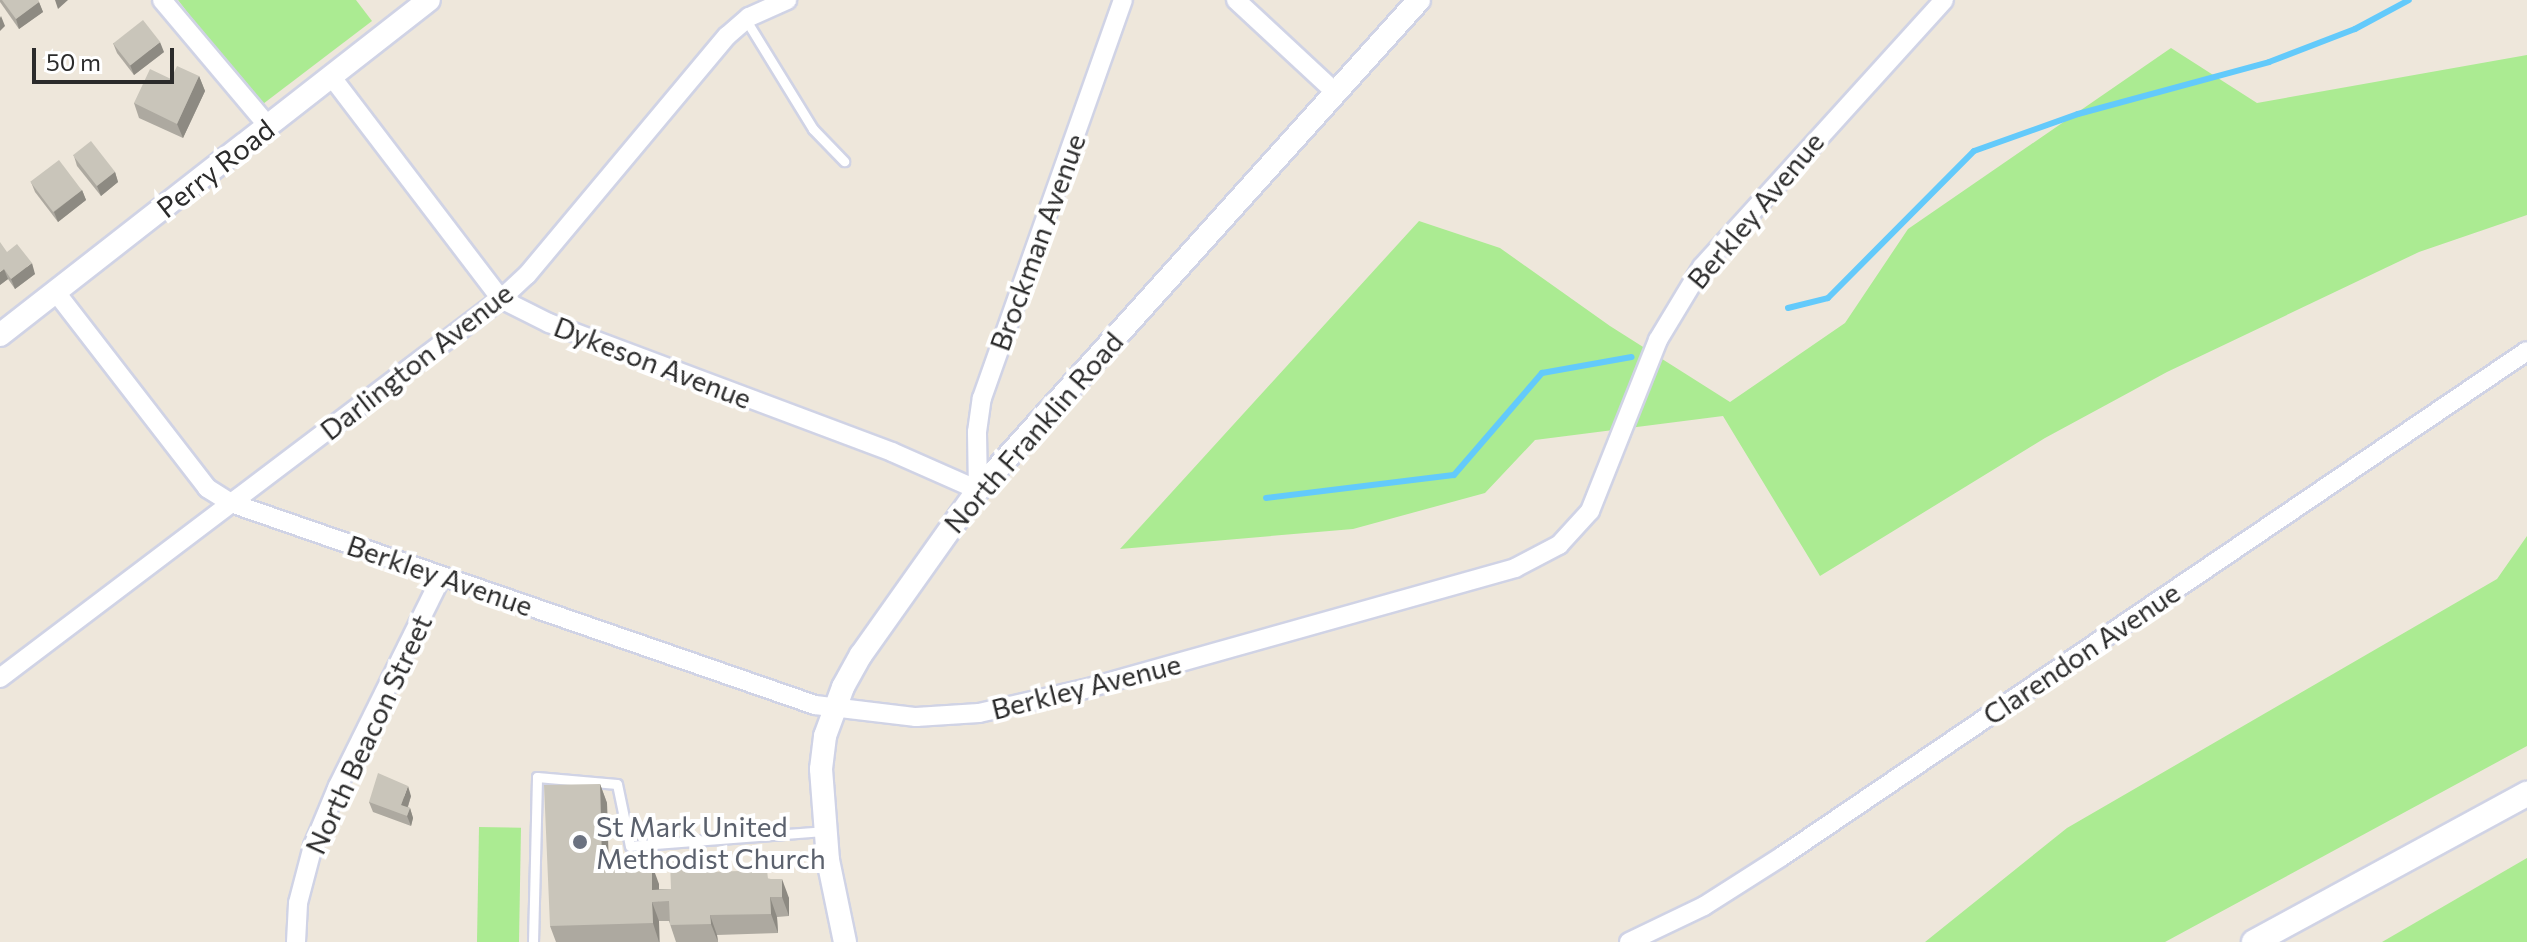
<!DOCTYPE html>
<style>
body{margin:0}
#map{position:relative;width:2527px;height:942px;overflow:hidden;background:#eee7db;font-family:Commissioner,sans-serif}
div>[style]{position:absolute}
.green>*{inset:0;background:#abeb92;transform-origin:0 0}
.stream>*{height:6px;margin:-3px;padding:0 3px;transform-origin:3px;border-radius:3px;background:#63cafb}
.roads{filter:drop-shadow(2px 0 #d0d3e5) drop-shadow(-2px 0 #d0d3e5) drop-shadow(0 2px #d0d3e5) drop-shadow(0 -2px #d0d3e5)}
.service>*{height:9px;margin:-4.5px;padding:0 4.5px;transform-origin:4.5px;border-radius:4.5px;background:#fff}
.minor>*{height:18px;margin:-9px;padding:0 9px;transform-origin:9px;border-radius:9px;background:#fff}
.tertiary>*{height:22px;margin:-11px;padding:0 11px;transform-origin:11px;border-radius:11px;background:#fff}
.secondary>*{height:24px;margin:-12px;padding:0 12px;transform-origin:12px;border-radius:12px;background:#fff}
.wall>*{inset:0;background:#ada9a0}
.shaded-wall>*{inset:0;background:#8d8a82}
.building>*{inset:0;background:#c9c5ba;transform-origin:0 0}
.dots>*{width:22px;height:22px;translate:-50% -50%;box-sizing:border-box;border:4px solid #fff;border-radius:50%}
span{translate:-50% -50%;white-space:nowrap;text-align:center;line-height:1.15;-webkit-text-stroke:8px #fff;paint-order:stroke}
.street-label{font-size:28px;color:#2b2b2b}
.worship-label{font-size:28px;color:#5b616d}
.left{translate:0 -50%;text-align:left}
.scale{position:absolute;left:32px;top:48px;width:142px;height:36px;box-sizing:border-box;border:4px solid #2b2b2b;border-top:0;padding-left:10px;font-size:24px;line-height:28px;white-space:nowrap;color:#2b2b2b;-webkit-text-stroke:6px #fff;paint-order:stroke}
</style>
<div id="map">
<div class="green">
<div style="clip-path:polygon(178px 0,356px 0,372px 21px,259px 107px)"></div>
<div style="clip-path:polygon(2171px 48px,2257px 103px,2527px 55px,2527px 215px,2419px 252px,2167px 372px,2045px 438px,1820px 576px,1723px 416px,1535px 440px,1485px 493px,1353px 529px,1120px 549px,1419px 221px,1500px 248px,1610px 326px,1730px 402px,1845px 323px,1908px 229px)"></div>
<div style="clip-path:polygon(2527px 536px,2527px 746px,2165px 942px,1925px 942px,2067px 828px,2497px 579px)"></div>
<div style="left:479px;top:827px;width:42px;height:115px;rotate:1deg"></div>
<div style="clip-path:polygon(2527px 858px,2527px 942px,2382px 942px)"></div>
</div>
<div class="stream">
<div style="left:1788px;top:308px;width:41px;rotate:-14deg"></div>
<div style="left:1828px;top:298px;width:207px;rotate:-45.2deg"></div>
<div style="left:1974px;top:151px;width:110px;rotate:-19.6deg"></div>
<div style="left:2078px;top:114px;width:198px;rotate:-15.2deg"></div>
<div style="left:2269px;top:62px;width:92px;rotate:-21deg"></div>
<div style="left:2355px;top:29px;width:61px;rotate:-28.2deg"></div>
<div style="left:1266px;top:498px;width:189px;rotate:-7deg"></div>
<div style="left:1454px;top:475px;width:135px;rotate:-49.2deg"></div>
<div style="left:1542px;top:373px;width:91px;rotate:-10.1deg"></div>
</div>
<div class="roads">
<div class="service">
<div style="left:746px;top:20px;width:128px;rotate:58.4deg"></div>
<div style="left:813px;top:129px;width:45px;rotate:45.9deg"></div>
<div style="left:533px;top:942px;width:165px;rotate:-88.6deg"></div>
<div style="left:537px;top:777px;width:80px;rotate:5deg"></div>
<div style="left:617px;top:784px;width:63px;rotate:78.2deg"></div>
<div style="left:630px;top:846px;width:196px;rotate:-4.4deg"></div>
</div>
<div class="minor">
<div style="left:162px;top:0;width:166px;rotate:49.9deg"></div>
<div style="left:1236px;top:0;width:135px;rotate:42.9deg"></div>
<div style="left:331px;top:76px;width:280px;rotate:52.7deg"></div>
<div style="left:501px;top:299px;width:54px;rotate:26.6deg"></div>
<div style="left:549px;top:323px;width:366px;rotate:20.6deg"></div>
<div style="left:892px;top:452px;width:94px;rotate:23.8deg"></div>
<div style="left:978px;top:490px;width:58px;rotate:-91deg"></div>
<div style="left:977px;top:432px;width:34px;rotate:-82deg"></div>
<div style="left:982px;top:398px;width:422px;rotate:-70.5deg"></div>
<div style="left:55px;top:291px;width:249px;rotate:52.3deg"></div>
<div style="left:207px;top:488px;width:28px;rotate:32deg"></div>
<div style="left:231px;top:503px;width:618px;rotate:19.08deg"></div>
<div style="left:815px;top:705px;width:102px;rotate:6.8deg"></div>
<div style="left:916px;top:717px;width:63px;rotate:-3.6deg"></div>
<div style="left:979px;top:713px;width:109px;rotate:-12.8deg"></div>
<div style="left:1085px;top:689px;width:447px;rotate:-15.7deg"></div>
<div style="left:1515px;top:568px;width:50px;rotate:-27.6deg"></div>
<div style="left:1559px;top:545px;width:46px;rotate:-47.6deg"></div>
<div style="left:1590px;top:511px;width:184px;rotate:-68.3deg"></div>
<div style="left:1658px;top:340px;width:85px;rotate:-58.9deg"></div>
<div style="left:1702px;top:267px;width:360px;rotate:-47.8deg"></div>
<div style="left:0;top:678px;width:628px;rotate:-37.11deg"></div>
<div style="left:501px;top:299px;width:35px;rotate:-43deg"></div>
<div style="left:527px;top:275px;width:312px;rotate:-50.1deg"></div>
<div style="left:727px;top:36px;width:29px;rotate:-41deg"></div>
<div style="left:749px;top:17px;width:42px;rotate:-24.1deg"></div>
<div style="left:296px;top:942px;width:39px;rotate:-87deg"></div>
<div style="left:298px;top:903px;width:59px;rotate:-75.3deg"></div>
<div style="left:313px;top:846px;width:65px;rotate:-67.4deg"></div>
<div style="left:338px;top:786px;width:234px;rotate:-63.7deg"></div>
<div style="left:1629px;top:942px;width:83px;rotate:-25.6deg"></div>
<div style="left:1704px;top:906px;width:91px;rotate:-32.5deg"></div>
<div style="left:1781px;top:857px;width:901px;rotate:-34.15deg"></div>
</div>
<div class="tertiary">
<div style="left:0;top:335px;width:544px;rotate:-37.99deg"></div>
<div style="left:845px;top:942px;width:84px;rotate:-101.7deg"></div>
<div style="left:828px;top:860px;width:91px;rotate:-94.4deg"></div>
<div style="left:821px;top:769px;width:33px;rotate:-83deg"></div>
<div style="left:825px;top:736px;width:52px;rotate:-69.8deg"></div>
<div style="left:843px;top:687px;width:37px;rotate:-61deg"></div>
<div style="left:861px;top:655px;width:202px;rotate:-54.7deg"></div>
<div style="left:978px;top:490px;width:659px;rotate:-48.01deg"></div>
</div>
<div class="secondary">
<div style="left:2254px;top:942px;width:311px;rotate:-28.5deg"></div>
</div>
</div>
<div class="wall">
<div style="clip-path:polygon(0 0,38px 0,43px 12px,19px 29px,0 2px)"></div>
<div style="clip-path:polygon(113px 43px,164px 52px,134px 75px,117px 53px)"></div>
<div style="clip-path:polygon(199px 76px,205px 91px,183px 138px,139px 118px,134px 103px)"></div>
<div style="clip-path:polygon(74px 156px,115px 172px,118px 182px,101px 196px,77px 166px)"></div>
<div style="clip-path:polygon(31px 182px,82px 190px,86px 200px,58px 222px,35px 192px)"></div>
<div style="clip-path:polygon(7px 252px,35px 274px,15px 289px,8px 279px,0 285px)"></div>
<div style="clip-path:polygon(600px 784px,607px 803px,609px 865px,659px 884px,659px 889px,671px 889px,713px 872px,771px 879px,789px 898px,789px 916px,777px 917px,778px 933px,717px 935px,718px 942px,676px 942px,669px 921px,659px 921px,660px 942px,556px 942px,550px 926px)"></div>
<div style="clip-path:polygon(411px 796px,408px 807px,410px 808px,413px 818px,411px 826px,373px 812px,369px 802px)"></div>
</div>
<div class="shaded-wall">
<div style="clip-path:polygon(55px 0,68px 0,58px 9px)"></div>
<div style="clip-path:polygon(39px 2px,43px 12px,19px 29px,16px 19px)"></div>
<div style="clip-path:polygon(1px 16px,5px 26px,0 31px,0 18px)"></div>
<div style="clip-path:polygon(160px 42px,164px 52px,134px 75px,130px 65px)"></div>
<div style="clip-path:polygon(199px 76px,205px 91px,183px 138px,177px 124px)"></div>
<div style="clip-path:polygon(115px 172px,118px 182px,101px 196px,97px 186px)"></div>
<div style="clip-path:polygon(82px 190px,86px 200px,58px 222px,54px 212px)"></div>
<div style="clip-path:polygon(32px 263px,35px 274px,15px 289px,11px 279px)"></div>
<div style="clip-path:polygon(4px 269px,8px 279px,0 285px,0 272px)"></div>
<div style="clip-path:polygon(600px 784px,607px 803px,609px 885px,602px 866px)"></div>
<div style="clip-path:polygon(408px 786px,411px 796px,405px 815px,401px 805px)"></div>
<div style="clip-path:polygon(410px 808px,413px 818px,411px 826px,407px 816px)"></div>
<div style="clip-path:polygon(652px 865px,659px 884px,659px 902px,652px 890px)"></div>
<div style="clip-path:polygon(782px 879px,789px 898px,789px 916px,782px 897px)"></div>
<div style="clip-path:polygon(770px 897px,777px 917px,778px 933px,771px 914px)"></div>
<div style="clip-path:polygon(652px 902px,659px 921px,659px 942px,653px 923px)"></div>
<div style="clip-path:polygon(710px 915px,717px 935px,718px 942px,711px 924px)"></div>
</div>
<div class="building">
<div style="clip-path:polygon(2px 0,38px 0,39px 2px,16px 19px)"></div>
<div style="left:143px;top:20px;width:28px;height:38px;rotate:52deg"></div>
<div style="clip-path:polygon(177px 66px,199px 76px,177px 124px,134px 103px,150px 69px,171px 79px)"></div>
<div style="left:91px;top:141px;width:39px;height:23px;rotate:52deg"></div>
<div style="left:59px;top:160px;width:38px;height:36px;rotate:53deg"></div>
<div style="clip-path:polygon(0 242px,7px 252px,17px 244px,32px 263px,11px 279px,4px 269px,0 272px)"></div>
<div style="clip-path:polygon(378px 773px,408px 786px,401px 805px,410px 808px,407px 816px,369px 802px)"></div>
<div style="clip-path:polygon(600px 784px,602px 866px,652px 865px,652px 890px,671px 889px,670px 861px,709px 860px,710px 872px,767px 870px,768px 879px,782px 879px,782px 897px,770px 897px,771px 914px,710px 915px,711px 924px,670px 925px,669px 901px,652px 902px,653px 923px,550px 926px,544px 785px)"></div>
</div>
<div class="dots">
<div style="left:580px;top:842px;background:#6b7280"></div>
</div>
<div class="street-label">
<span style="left:215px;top:168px;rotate:-38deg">Perry Road</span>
<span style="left:1755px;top:210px;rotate:-50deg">Berkley Avenue</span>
<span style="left:1037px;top:242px;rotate:-70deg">Brockman Avenue</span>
<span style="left:416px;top:361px;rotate:-38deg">Darlington Avenue</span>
<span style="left:653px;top:362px;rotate:21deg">Dykeson Avenue</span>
<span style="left:1033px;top:432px;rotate:-49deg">North Franklin Road</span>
<span style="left:440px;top:575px;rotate:19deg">Berkley Avenue</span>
<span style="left:2081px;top:653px;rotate:-34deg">Clarendon Avenue</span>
<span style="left:1086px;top:686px;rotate:-14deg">Berkley Avenue</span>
<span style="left:368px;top:734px;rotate:-65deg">North Beacon Street</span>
</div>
<div class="worship-label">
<span class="left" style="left:596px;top:842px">St Mark United<br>Methodist Church</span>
</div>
<div class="scale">50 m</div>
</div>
